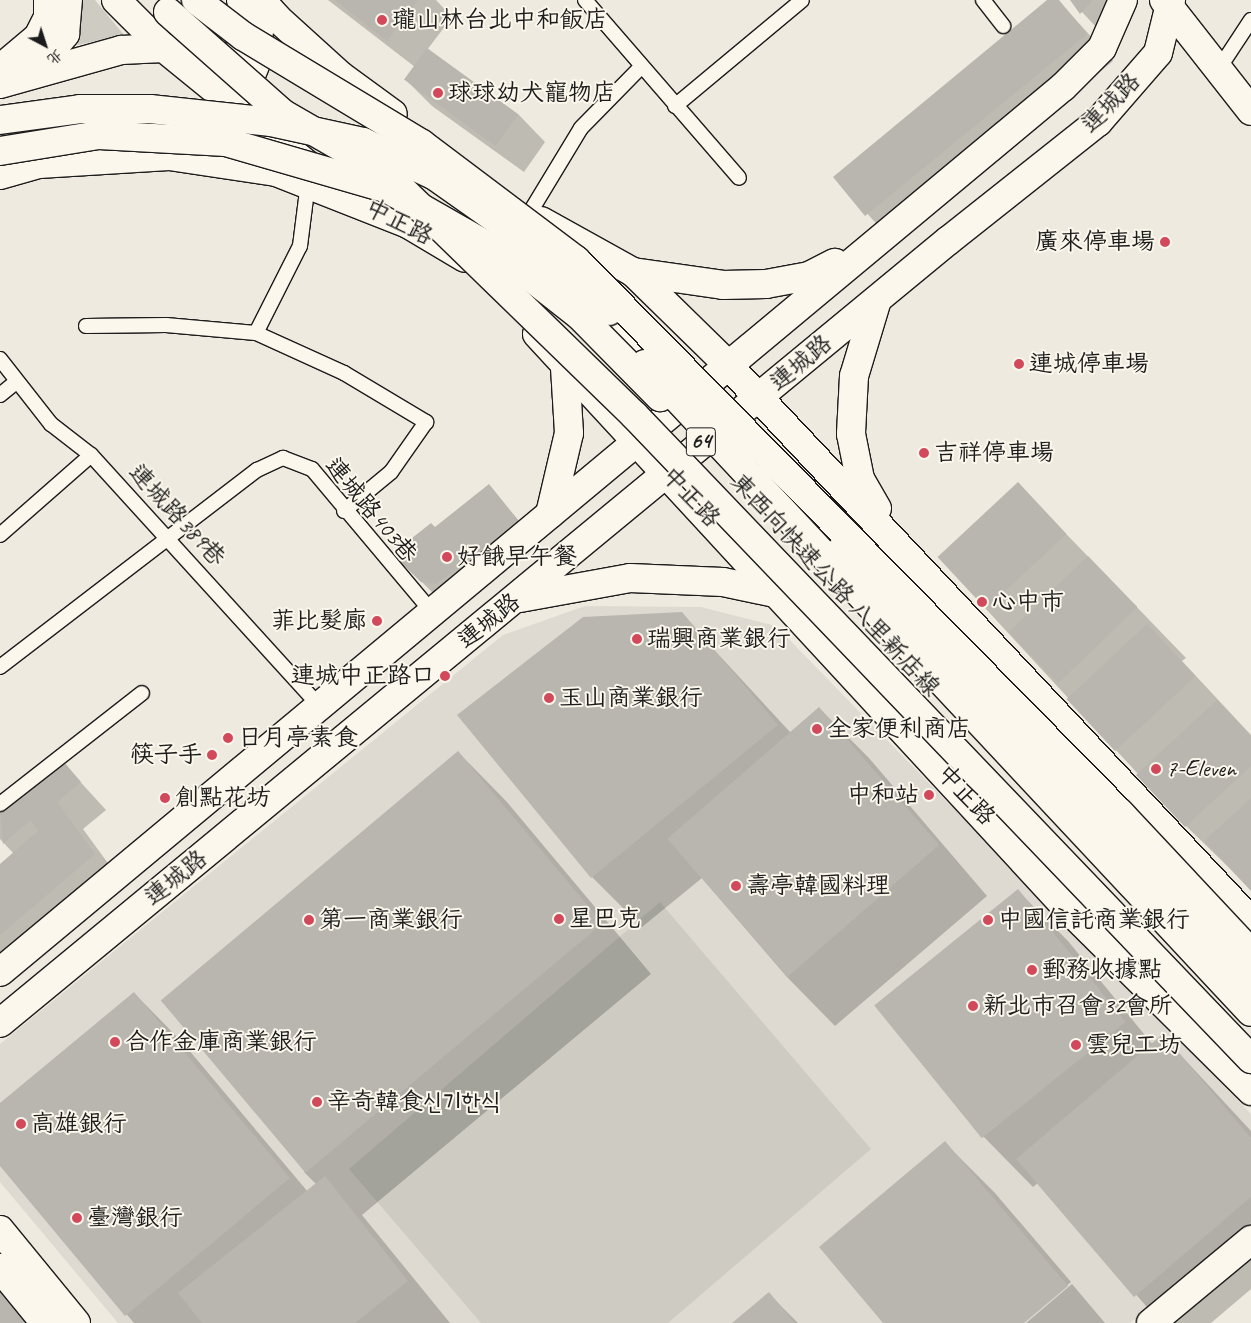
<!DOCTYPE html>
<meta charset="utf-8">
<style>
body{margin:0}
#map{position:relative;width:1251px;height:1323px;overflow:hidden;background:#eeeadf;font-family:Caveat,"LXGW WenKai TC","Poor Story",sans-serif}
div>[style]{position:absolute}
.built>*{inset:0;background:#dedad1}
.green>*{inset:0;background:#ceccc2}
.shadow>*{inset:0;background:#0003}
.building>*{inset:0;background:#b9b6af;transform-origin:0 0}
.roads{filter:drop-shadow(1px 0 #1c1c1c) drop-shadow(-1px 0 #1c1c1c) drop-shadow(0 1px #1c1c1c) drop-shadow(0 -1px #1c1c1c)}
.service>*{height:14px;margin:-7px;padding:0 7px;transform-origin:7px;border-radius:7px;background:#fbf7ec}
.minor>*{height:28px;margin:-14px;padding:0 14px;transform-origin:14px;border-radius:14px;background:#fbf7ec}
.tertiary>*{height:28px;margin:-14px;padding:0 14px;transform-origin:14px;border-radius:14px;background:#fbf7ec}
.secondary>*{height:28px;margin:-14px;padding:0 14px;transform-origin:14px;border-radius:14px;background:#fbf7ec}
.motorway>*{height:28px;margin:-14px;padding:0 14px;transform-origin:14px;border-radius:14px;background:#fbf7ec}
.bridges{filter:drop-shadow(1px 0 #1c1c1c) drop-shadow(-1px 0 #1c1c1c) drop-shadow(0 1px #1c1c1c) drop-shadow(0 -1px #1c1c1c)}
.trunk-bridge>*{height:28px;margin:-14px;padding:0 14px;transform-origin:14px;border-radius:14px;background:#fbf7ec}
.motorway-bridge>*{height:28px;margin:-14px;padding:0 14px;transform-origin:14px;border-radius:14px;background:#fbf7ec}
.dots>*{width:14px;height:14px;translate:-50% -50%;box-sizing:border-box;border:2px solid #fbf7ec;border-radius:50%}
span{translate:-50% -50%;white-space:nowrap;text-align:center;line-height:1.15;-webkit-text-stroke:4px #fbf7ec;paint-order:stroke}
.shield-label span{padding:1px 4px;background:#fbf7ec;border:1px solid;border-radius:4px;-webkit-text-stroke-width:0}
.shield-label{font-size:22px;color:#1c1c1c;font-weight:700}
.poi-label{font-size:24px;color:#1c1c1c}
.left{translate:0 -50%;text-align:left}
.right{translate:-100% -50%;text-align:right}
.street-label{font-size:24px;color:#1c1c1c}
.north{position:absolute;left:20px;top:20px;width:50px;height:50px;-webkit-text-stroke:4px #fbf7ec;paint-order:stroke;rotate:140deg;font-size:14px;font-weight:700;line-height:20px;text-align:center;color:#1c1c1c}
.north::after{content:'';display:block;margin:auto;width:18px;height:22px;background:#1c1c1c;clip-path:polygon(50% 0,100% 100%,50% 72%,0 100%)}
</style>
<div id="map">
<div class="built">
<div style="clip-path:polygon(585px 606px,701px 607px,776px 626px,1251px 1114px,1251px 1222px,1130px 1323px,118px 1323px,0 1182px,0 1044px,503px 635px)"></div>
</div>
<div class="green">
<div style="clip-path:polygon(81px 0,95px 0,124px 35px,78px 45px)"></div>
<div style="clip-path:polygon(660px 902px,871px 1149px,668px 1323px,481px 1323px,349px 1169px)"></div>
</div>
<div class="shadow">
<div style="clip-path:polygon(328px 0,436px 0,452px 17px,427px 50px,519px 115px,545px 142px,524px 172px,432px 106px,406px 80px,415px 67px)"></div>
<div style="clip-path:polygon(1049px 0,1058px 0,1113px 61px,893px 242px,834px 177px)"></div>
<div style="clip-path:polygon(1071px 0,1126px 0,1108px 40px)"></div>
<div style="clip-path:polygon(1018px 484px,1186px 658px,1182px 661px,1251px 735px,1251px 889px,1186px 826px,986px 609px)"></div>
<div style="clip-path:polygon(489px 486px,531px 535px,436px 596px,394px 554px,436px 529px)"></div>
<div style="clip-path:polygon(681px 614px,791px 733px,819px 708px,869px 758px,987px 896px,835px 1026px,786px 976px,702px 878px,642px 927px,592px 877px)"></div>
<div style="clip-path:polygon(458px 752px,507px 802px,651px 974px,362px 1215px,450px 1323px,134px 1323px,0 1164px,0 1105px,134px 993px,183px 1043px,308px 1192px,316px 1184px,304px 1172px)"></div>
<div style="clip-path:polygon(64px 764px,106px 810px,83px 829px,121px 881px,0 984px,0 866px,14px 854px,0 839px,0 812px)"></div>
<div style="clip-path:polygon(1018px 891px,1068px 941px,1153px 1045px,1163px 1036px,1251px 1131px,1251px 1289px,1211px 1323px,1161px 1323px,1038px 1183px,1033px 1187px,984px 1137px)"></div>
<div style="clip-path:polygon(945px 1143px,995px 1193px,1071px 1282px,1023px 1323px,885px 1323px)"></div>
<div style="clip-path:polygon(1072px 1284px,1105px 1323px,1026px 1323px)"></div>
<div style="clip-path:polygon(769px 1294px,798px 1323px,734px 1323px)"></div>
</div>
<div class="building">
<div style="clip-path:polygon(335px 0,418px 0,387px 41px)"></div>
<div style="clip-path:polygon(1047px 0,1059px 0,1087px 34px,865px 216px,833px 177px)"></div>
<div style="clip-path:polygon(1070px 0,1093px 0,1080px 14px)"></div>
<div style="left:427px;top:48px;width:113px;height:39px;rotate:36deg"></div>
<div style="left:1018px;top:482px;width:71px;height:110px;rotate:47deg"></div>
<div style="clip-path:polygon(489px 484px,518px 520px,446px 577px,435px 584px,421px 582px,392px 554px,431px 523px,435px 527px)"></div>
<div style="left:1088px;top:556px;width:71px;height:110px;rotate:46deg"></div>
<div style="clip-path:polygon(682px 612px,778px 725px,591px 878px,457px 715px,583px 617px)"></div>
<div style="left:1147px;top:624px;width:71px;height:110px;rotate:47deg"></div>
<div style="clip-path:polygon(1217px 700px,1251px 736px,1251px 766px,1185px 827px,1136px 775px)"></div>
<div style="left:819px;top:707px;width:183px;height:201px;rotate:49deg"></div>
<div style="left:458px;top:751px;width:225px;height:388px;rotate:50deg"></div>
<div style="clip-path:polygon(64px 762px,81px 782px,57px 802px,95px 854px,0 935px,0 864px,38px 831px,31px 820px,3px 844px,0 810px)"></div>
<div style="clip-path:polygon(1251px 798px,1251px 891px,1204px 841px)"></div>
<div style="left:1018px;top:889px;width:171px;height:185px;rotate:51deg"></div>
<div style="clip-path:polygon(134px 992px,290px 1178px,125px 1316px,0 1166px,0 1103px)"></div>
<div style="clip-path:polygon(1163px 1034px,1251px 1138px,1251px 1197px,1134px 1297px,1016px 1159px)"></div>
<div style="clip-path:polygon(945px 1141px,1068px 1286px,1024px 1323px,883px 1323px,819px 1247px)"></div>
<div style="clip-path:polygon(325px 1176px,408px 1281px,355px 1323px,202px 1323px,178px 1293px)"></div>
<div style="clip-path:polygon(0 1288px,30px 1323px,0 1323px)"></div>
<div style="clip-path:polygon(769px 1292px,795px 1323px,732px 1323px)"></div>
</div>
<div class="roads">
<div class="service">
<div style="left:585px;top:0;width:235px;rotate:49.1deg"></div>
<div style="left:983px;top:0;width:33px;rotate:52deg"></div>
<div style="left:1218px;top:70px;width:60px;rotate:-56.6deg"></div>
<div style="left:675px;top:106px;width:165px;rotate:-39.8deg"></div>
<div style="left:529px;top:214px;width:100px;rotate:-58.8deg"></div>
<div style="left:581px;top:128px;width:86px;rotate:-45.5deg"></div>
<div style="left:86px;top:326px;width:80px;rotate:-0.7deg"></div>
<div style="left:166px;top:325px;width:90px;rotate:5.1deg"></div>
<div style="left:256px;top:333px;width:97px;rotate:24.4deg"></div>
<div style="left:344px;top:373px;width:96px;rotate:30.9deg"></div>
<div style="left:426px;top:422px;width:61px;rotate:125deg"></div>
<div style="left:391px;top:472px;width:61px;rotate:140.3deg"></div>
<div style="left:256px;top:333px;width:97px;rotate:-63.2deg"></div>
<div style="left:300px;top:246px;width:64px;rotate:-82.8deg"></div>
<div style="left:0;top:359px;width:83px;rotate:51.9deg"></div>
<div style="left:51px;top:424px;width:51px;rotate:37.8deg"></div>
<div style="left:91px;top:455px;width:339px;rotate:47.7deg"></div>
<div style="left:0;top:395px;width:21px;rotate:-39deg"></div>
<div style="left:0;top:535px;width:121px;rotate:-41.3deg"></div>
<div style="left:0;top:667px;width:324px;rotate:-37.5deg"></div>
<div style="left:257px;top:470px;width:29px;rotate:-25deg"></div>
<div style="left:283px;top:458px;width:31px;rotate:21deg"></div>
<div style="left:312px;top:469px;width:188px;rotate:50deg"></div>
<div style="left:0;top:804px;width:180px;rotate:-38deg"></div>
</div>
<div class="minor">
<div style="left:261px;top:0;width:24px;rotate:48deg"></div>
<div style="left:1164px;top:0;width:141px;rotate:51.9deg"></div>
<div style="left:0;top:69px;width:50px;rotate:-40.1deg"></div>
<div style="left:38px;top:37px;width:22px;rotate:-63deg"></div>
<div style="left:48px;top:17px;width:17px;rotate:-90deg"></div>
<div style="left:1151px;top:1323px;width:130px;rotate:-39.7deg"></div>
</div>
<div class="tertiary">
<div style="left:0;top:1230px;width:120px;rotate:50.7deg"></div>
<div style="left:0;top:1268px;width:71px;rotate:50.7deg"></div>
</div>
<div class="secondary">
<div style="left:277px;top:18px;width:86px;rotate:42.2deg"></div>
<div style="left:341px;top:76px;width:64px;rotate:36.2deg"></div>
<div style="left:165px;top:49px;width:192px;rotate:39.1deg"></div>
<div style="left:0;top:84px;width:126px;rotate:-15.7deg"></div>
<div style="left:121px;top:50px;width:43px;rotate:-2.7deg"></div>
<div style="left:164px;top:48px;width:68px;rotate:8.5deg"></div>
<div style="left:211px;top:128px;width:36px;rotate:-39deg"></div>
<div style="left:239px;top:105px;width:45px;rotate:-68deg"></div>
<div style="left:0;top:136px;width:78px;rotate:-5.9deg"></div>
<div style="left:0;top:175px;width:41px;rotate:-15.8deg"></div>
<div style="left:39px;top:164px;width:130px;rotate:-3.5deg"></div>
<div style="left:169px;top:156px;width:108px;rotate:8.5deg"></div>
<div style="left:276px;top:172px;width:142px;rotate:21.5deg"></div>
<div style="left:408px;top:224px;width:66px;rotate:30.8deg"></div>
<div style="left:541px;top:221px;width:105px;rotate:29deg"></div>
<div style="left:633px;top:272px;width:132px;rotate:44.4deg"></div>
<div style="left:727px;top:364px;width:765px;rotate:46.75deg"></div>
<div style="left:633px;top:272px;width:91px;rotate:8.2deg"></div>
<div style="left:723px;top:285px;width:43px;rotate:-1.3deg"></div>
<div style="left:766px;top:284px;width:44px;rotate:-10.5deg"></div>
<div style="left:809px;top:276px;width:29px;rotate:-27deg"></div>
<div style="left:877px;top:300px;width:79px;rotate:106.8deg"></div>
<div style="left:854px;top:376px;width:58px;rotate:93deg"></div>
<div style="left:851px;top:434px;width:46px;rotate:78.7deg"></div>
<div style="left:860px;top:479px;width:34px;rotate:60deg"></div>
<div style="left:537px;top:334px;width:777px;rotate:47.29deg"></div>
<div style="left:1064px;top:905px;width:264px;rotate:44.8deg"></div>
<div style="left:550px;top:514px;width:83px;rotate:-76.8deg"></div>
<div style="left:569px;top:433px;width:65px;rotate:-93.5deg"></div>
<div style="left:520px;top:598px;width:112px;rotate:-10.3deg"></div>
<div style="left:630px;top:578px;width:93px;rotate:2.5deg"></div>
<div style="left:723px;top:582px;width:58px;rotate:11.9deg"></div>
<div style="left:0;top:972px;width:1383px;rotate:-39.78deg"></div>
<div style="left:1063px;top:87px;width:55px;rotate:-45deg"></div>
<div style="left:1102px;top:48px;width:52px;rotate:-66.4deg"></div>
<div style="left:0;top:1023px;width:1230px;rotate:-39.53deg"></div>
<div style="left:949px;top:240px;width:190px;rotate:-38.4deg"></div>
<div style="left:1098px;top:122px;width:91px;rotate:-49deg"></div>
<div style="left:1158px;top:53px;width:55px;rotate:-76.2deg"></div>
</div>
<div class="motorway">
<div style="left:116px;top:0;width:68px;rotate:45deg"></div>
<div style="left:241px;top:0;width:35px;rotate:59deg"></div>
<div style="left:259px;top:30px;width:32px;rotate:95deg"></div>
<div style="left:0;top:78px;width:64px;rotate:-30.2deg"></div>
<div style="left:55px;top:46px;width:16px;rotate:-50deg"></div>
<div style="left:65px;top:34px;width:34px;rotate:-85deg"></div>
<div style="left:585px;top:299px;width:56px;rotate:42.8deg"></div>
<div style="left:626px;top:337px;width:33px;rotate:55deg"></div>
</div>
</div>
<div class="bridges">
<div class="trunk-bridge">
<div style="left:0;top:120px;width:81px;rotate:-7.8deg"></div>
<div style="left:80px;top:109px;width:70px"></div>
<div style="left:150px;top:109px;width:122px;rotate:6.1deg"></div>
<div style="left:271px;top:122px;width:94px;rotate:12.3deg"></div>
<div style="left:363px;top:142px;width:80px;rotate:25.3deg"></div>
<div style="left:435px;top:176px;width:95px;rotate:35.2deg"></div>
<div style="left:513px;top:231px;width:125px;rotate:39.8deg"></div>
<div style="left:0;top:151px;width:100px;rotate:-9.2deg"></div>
<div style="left:99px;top:135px;width:127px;rotate:3.2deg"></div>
<div style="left:226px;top:142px;width:169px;rotate:16.2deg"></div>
<div style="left:388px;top:189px;width:129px;rotate:29.7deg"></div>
<div style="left:500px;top:253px;width:102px;rotate:38.2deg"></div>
<div style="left:580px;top:316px;width:114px;rotate:45.4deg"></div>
<div style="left:842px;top:549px;width:596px;rotate:46.63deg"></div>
</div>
<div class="motorway-bridge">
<div style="left:196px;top:0;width:59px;rotate:37.5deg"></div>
<div style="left:243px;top:36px;width:209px;rotate:31.1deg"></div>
<div style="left:422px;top:144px;width:193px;rotate:37deg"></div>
<div style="left:576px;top:260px;width:776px;rotate:45.47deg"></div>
<div style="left:1120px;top:813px;width:192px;rotate:46.9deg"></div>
<div style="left:168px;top:12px;width:152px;rotate:41.5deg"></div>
<div style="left:282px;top:113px;width:118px;rotate:30deg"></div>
<div style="left:384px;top:172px;width:349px;rotate:44.2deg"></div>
<div style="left:634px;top:415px;width:892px;rotate:46.23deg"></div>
<div style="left:645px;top:364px;width:887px;rotate:46.92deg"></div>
</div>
</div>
<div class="dots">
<div style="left:382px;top:20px;background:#d1495b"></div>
<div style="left:438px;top:93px;background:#d1495b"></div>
<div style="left:1165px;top:242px;background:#d1495b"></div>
<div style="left:1019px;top:364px;background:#d1495b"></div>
<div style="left:924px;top:453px;background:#d1495b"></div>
<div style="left:447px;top:557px;background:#d1495b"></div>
<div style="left:982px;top:602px;background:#d1495b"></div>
<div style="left:377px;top:621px;background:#d1495b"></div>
<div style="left:637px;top:639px;background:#d1495b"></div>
<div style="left:445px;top:676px;background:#d1495b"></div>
<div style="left:549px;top:698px;background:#d1495b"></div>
<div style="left:817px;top:729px;background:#d1495b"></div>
<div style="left:228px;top:738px;background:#d1495b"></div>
<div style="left:212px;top:755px;background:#d1495b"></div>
<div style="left:1156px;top:769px;background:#d1495b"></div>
<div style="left:929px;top:795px;background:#d1495b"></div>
<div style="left:165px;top:798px;background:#d1495b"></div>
<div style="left:736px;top:886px;background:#d1495b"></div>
<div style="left:559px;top:919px;background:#d1495b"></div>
<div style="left:309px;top:920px;background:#d1495b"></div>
<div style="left:988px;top:920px;background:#d1495b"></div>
<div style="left:1032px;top:970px;background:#d1495b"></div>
<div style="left:973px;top:1006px;background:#d1495b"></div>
<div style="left:115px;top:1042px;background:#d1495b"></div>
<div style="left:1076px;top:1045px;background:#d1495b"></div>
<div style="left:317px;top:1102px;background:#d1495b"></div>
<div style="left:21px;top:1124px;background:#d1495b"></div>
<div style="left:77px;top:1218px;background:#d1495b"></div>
</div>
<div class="shield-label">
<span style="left:701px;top:442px">64</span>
</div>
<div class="poi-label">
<span class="left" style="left:392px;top:20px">瓏山林台北中和飯店</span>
<span class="left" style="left:448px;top:93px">球球幼犬寵物店</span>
<span class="right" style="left:1155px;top:242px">廣來停車場</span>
<span class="left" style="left:1029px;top:364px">連城停車場</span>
<span class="left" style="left:934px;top:453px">吉祥停車場</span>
<span class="left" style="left:457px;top:557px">好餓早午餐</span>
<span class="left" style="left:992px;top:602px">心中市</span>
<span class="right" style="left:367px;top:621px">菲比髮廊</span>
<span class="left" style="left:647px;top:639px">瑞興商業銀行</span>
<span class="right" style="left:435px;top:676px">連城中正路口</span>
<span class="left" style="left:559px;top:698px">玉山商業銀行</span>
<span class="left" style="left:827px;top:729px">全家便利商店</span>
<span class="left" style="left:238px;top:738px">日月亭素食</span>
<span class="right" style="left:202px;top:755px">筷子手</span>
<span class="left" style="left:1166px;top:769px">7-Eleven</span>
<span class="right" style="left:919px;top:795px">中和站</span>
<span class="left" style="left:175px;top:798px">創點花坊</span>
<span class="left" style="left:746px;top:886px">壽亭韓國料理</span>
<span class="left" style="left:569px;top:919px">星巴克</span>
<span class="left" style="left:319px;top:920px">第一商業銀行</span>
<span class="left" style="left:998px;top:920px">中國信託商業銀行</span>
<span class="left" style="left:1042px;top:970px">郵務收據點</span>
<span class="left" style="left:983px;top:1006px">新北市召會32會所</span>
<span class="left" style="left:125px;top:1042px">合作金庫商業銀行</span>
<span class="left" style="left:1086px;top:1045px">雲兒工坊</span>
<span class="left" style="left:327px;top:1102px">辛奇韓食신기한식</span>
<span class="left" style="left:31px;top:1124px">高雄銀行</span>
<span class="left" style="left:87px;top:1218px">臺灣銀行</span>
</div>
<div class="street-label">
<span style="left:1111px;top:103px;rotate:-46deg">連城路</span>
<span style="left:399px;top:222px;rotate:27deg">中正路</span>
<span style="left:801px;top:363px;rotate:-40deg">連城路</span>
<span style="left:691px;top:497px;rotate:47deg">中正路</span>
<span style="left:371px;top:510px;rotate:50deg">連城路403巷</span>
<span style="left:177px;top:515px;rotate:47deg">連城路389巷</span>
<span style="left:835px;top:585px;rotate:47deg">東西向快速公路 八里新店線</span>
<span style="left:489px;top:621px;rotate:-39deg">連城路</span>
<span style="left:966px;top:795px;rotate:47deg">中正路</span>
<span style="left:176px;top:878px;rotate:-39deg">連城路</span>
</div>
<div class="north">北</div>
</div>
